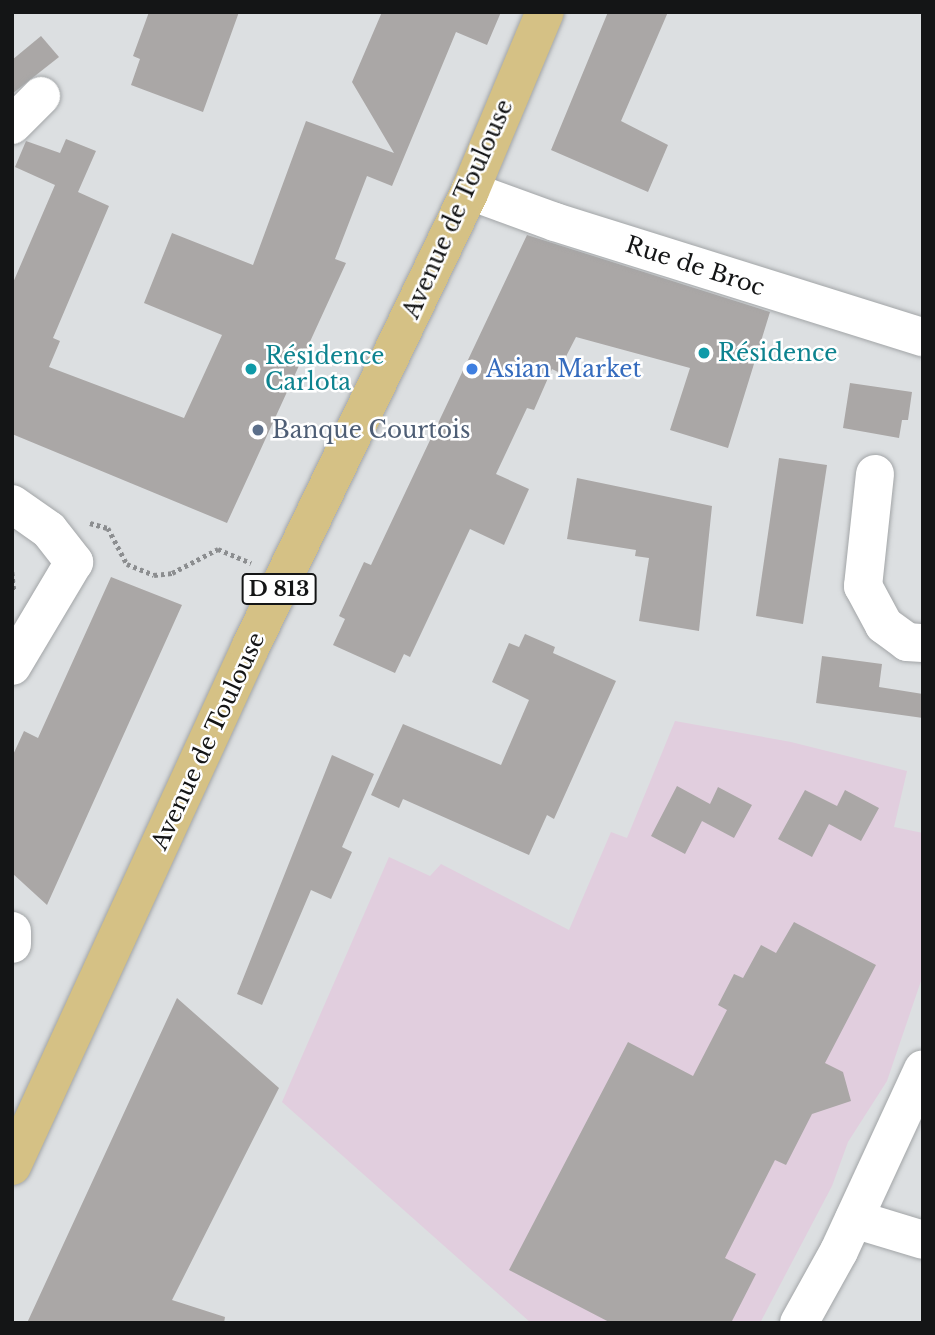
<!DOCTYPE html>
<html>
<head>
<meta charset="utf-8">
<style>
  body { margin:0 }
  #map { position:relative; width:935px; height:1335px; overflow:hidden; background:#dcdfe1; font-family:"Libre Baskerville",serif }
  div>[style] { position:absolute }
  .education>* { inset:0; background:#e1cede }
  .building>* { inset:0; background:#aaa7a6 }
  .path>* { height:4.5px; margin-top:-2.25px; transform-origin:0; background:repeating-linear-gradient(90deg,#8c8e90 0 3.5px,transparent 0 7px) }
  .roads { filter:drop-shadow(0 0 2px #a2a5a7) drop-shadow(0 0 2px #a2a5a7) }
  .minor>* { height:38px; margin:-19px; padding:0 19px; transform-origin:19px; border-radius:19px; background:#fff }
  .major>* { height:38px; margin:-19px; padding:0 19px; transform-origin:19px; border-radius:19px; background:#d5c185 }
  .dots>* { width:19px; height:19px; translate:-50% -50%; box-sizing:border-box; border:4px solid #fff; border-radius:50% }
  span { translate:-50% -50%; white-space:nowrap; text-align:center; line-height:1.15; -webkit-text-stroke:5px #fff; paint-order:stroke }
  .shield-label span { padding:2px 5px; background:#fff; border:2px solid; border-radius:5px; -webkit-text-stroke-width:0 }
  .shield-label { font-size:21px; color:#141516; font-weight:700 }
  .street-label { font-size:23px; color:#141516 }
  .culture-label { font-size:23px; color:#0d838f }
  .left { translate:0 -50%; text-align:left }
  .shop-label { font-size:23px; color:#366cbe }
  .service-label { font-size:23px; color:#4e5e75 }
  .frame { position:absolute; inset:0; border:14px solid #141516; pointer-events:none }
</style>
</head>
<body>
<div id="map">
  <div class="education">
    <i style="clip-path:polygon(675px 721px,791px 742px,907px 771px,894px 827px,923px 833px,923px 975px,887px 1081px,848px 1142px,832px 1186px,760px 1323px,531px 1323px,282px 1102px,389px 857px,430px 876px,441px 864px,569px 930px,611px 832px,627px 838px)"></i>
  </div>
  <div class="building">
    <i style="clip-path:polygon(149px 12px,239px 12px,203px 112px,131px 85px,140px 59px,133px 56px)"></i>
    <i style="clip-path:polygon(382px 12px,501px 12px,487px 45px,456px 32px,392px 186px,367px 176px,335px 259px,346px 263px,227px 523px,12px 434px,12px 285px,55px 185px,15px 167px,26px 141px,60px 153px,66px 139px,96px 151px,78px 192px,109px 206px,53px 338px,60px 341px,49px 367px,184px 418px,222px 335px,144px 303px,172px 233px,253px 265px,306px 121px,394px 153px,352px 82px)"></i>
    <i style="clip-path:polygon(608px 12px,668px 12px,621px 121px,668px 145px,648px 192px,551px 150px)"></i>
    <i style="clip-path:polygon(41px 36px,59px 57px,12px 94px,12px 60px)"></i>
    <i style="clip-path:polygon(527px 235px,770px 312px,728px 448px,670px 430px,690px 368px,576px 337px,558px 372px,552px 369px,534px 410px,527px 408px,496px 474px,529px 489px,504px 545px,470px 529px,410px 657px,404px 654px,395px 673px,333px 645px,345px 619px,339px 616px,364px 562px,371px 565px)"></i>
    <i style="clip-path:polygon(850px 383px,912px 392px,908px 420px,902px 420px,899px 438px,843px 428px)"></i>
    <i style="clip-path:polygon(779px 458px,827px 465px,803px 624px,756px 616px)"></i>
    <i style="clip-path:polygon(577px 478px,712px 506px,699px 631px,639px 621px,649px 558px,635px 556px,636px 550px,567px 539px)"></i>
    <i style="clip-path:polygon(111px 577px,182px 605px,47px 905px,12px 873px,12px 757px,24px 731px,38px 738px)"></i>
    <i style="clip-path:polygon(525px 634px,555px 647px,553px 653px,616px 681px,554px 819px,547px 815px,529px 855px,403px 799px,399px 808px,371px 795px,403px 724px,501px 765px,529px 700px,492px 682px,509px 643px,519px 647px)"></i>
    <i style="clip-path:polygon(822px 656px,882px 664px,879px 687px,923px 694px,923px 718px,816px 703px)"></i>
    <i style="clip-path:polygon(332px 755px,374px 774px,342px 847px,352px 852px,331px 899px,311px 890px,262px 1005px,237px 994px)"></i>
    <i style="clip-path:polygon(677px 786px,710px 804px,718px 787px,752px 805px,734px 838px,702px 821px,685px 854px,651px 836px)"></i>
    <i style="clip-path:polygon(805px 790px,837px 806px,845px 790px,879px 808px,861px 841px,829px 824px,812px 857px,778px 839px)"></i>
    <i style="clip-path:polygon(794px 922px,876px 965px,825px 1063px,843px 1072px,851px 1101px,812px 1114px,786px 1165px,775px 1160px,725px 1258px,756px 1274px,731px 1323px,611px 1323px,509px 1270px,628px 1042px,693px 1076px,727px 1010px,718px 1005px,734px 974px,743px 978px,761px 945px,776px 953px)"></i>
    <i style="clip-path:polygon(177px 998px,279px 1088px,172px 1300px,225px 1317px,224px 1323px,27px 1323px)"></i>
  </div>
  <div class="path">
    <i style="left:90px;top:523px;width:19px;rotate:16deg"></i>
    <i style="left:108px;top:528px;width:41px;rotate:62.2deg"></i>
    <i style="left:127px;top:564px;width:29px;rotate:22deg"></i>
    <i style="left:154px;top:575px;width:18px;rotate:-6deg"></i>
    <i style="left:172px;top:573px;width:52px;rotate:-27.6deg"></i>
    <i style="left:218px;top:549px;width:36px;rotate:23deg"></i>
    <i style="left:12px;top:572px;width:18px;rotate:84deg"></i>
  </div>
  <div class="roads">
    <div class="minor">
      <i style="left:12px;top:125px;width:41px;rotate:-45deg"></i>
      <i style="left:470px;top:191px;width:90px;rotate:20deg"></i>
      <i style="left:555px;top:222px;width:386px;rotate:17.4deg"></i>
      <i style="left:875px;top:474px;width:113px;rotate:96.1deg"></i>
      <i style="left:863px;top:586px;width:44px;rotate:61.7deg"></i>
      <i style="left:884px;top:625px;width:29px;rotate:36deg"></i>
      <i style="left:907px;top:642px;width:16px;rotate:4deg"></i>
      <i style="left:12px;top:504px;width:45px;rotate:35.1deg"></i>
      <i style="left:49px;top:530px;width:41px;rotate:52deg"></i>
      <i style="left:74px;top:562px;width:121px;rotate:120.8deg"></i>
      <i style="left:12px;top:931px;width:13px;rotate:90deg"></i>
      <i style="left:854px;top:1219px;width:72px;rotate:16.9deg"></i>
      <i style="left:799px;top:1323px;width:82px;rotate:-60.9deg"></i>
      <i style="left:839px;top:1251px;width:200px;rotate:-65.2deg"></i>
    </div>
    <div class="major">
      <i style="left:12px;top:1166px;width:570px;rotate:-65.32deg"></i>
      <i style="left:250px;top:648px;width:507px;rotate:-64.29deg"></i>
      <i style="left:470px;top:191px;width:194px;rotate:-67.3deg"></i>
    </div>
  </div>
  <div class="dots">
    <i style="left:704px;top:353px;background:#0f9aa8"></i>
    <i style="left:251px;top:369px;background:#0f9aa8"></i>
    <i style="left:472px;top:369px;background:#3f7fe0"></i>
    <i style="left:258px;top:430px;background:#5c6f8a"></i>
  </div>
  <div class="shield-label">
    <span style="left:279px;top:589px">D 813</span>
  </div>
  <div class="street-label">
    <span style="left:458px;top:209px;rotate:-66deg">Avenue de Toulouse</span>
    <span style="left:695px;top:266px;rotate:18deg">Rue de Broc</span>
    <span style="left:208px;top:741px;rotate:-65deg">Avenue de Toulouse</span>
  </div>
  <div class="culture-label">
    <span class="left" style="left:718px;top:353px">Résidence</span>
    <span class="left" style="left:265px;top:369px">Résidence<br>Carlota</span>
  </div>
  <div class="shop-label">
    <span class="left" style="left:486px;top:369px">Asian Market</span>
  </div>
  <div class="service-label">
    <span class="left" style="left:272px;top:430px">Banque Courtois</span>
  </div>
  <div class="frame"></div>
</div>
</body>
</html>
